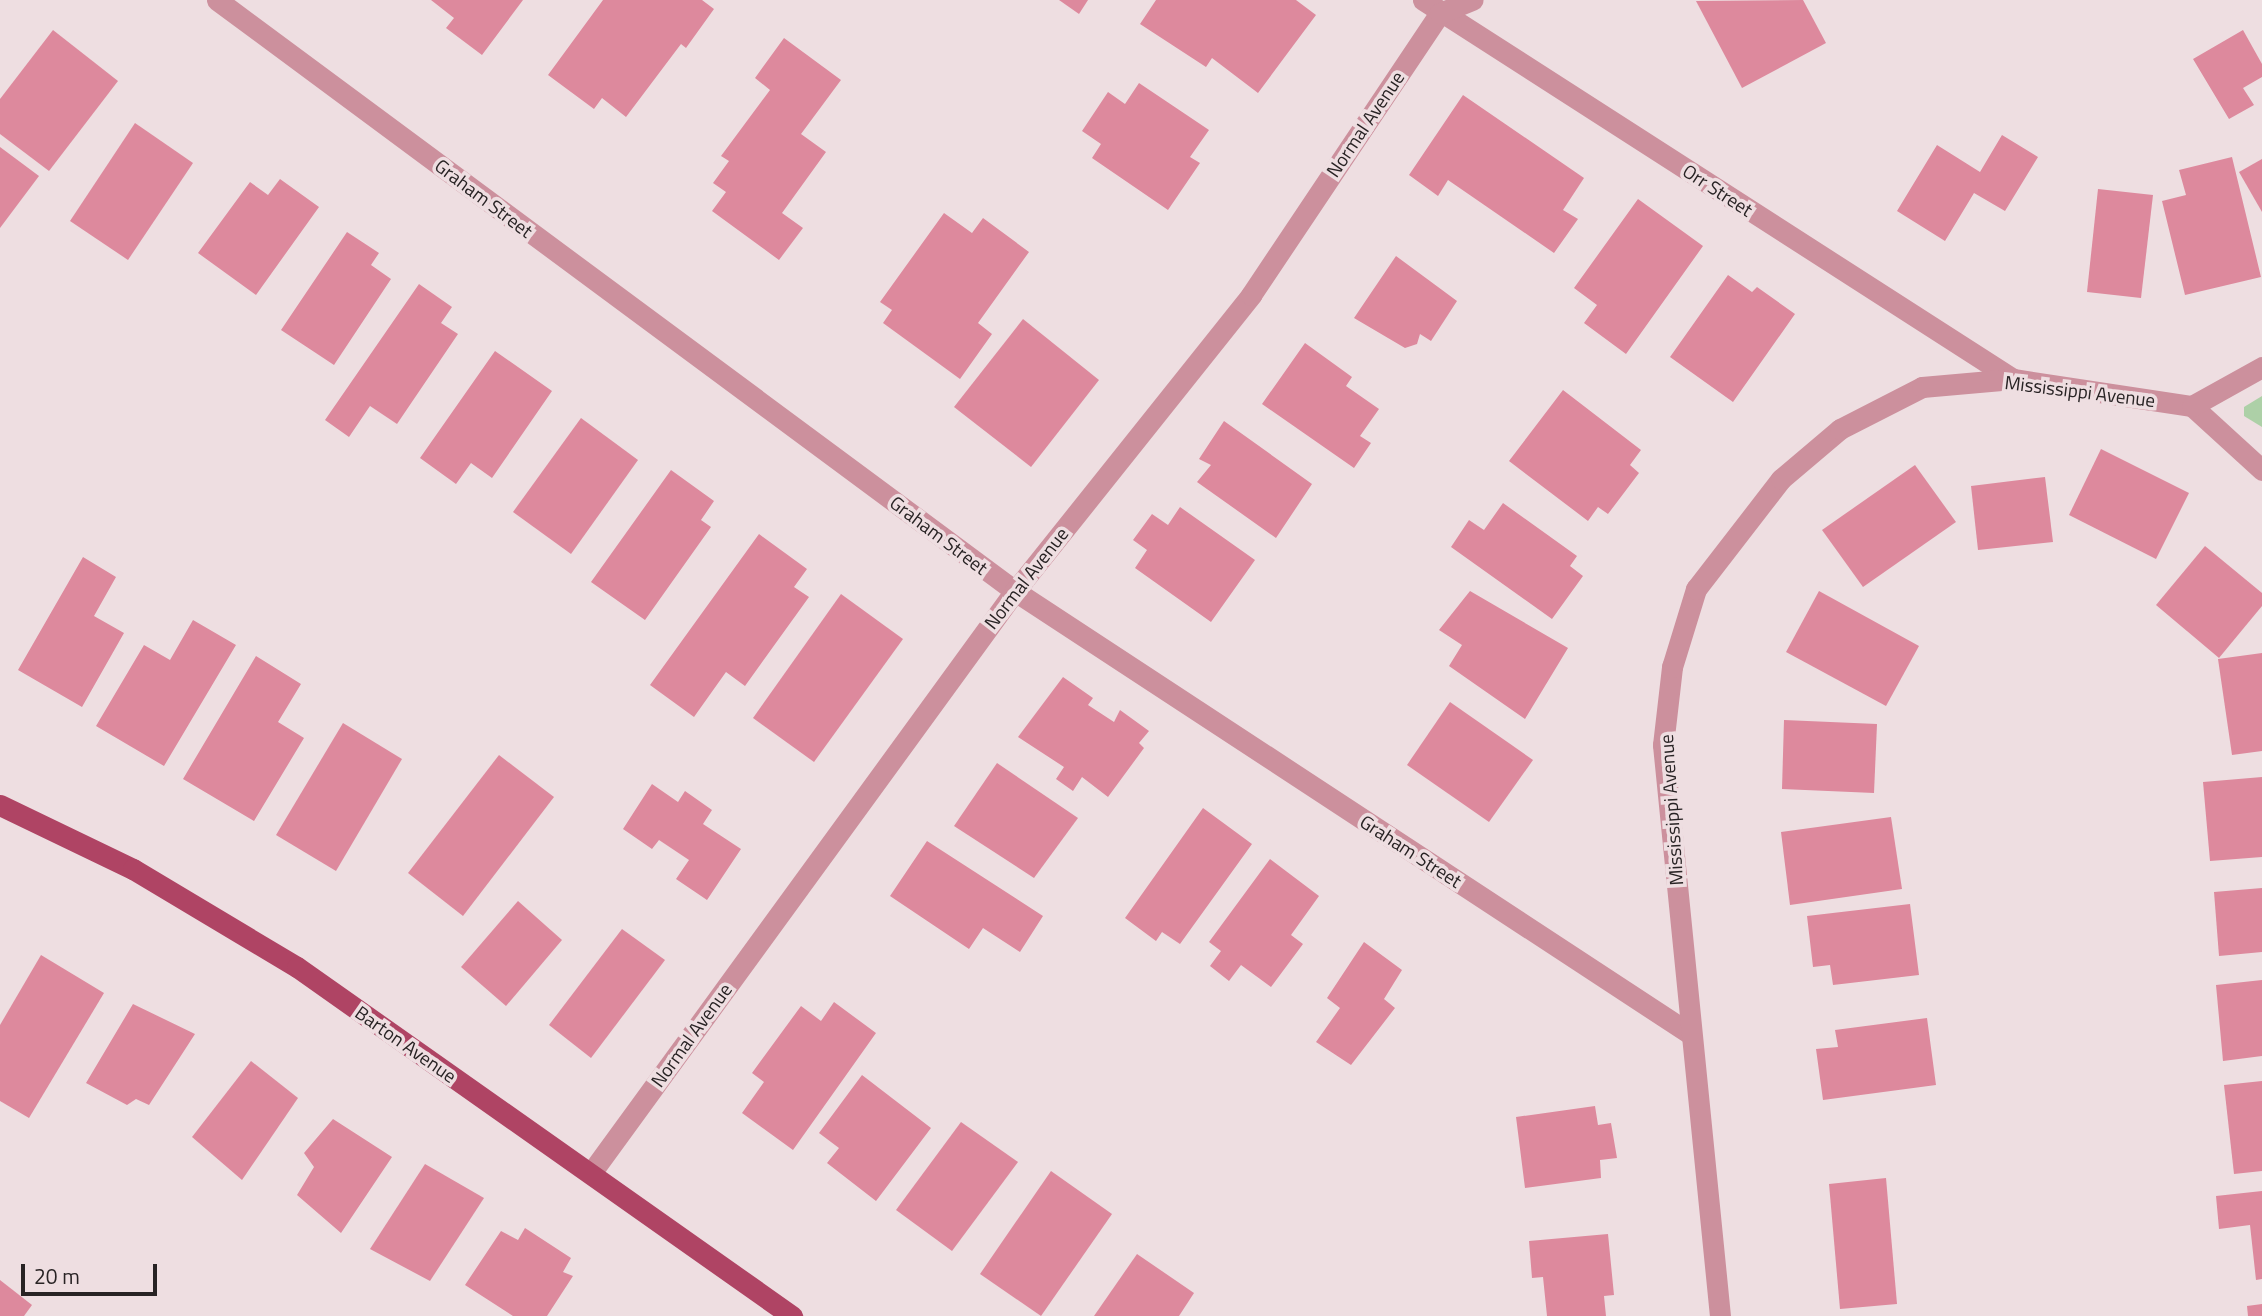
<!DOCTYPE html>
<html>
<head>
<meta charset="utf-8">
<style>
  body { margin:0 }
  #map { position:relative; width:2262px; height:1316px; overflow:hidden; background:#eedee1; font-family:"Titillium Web",sans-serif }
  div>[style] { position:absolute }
  .green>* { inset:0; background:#add0a7 }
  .building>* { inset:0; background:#dd899d }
  .minor>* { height:21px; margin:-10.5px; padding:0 10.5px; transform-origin:10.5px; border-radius:10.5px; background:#cc909d }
  .major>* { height:21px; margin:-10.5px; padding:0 10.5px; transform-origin:10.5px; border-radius:10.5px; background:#af4464 }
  span { translate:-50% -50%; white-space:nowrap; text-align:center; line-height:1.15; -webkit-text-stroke:7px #eedee1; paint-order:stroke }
  .street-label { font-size:19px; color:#282324 }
  .scale { position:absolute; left:21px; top:1264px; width:136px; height:32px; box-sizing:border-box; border:4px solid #282324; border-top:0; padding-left:9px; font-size:21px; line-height:24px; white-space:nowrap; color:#282324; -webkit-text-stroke:5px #eedee1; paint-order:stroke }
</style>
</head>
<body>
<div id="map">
  <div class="green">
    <i style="clip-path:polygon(2262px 396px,2262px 427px,2244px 416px,2244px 407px)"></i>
  </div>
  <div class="building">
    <i style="clip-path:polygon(431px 0,523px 0,482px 55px,446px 28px,454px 18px)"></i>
    <i style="clip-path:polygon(603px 0,702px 0,714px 9px,686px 48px,681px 44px,626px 117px,602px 98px,594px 109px,548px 75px)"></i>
    <i style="clip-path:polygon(1059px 0,1088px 0,1079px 14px)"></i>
    <i style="clip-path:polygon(1156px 0,1296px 0,1316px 15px,1258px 93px,1212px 58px,1206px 67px,1140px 24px)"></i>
    <i style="clip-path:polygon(1803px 0,1826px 43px,1742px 88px,1696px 1px)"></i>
    <i style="clip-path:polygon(53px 30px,118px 81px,49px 171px,0 134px,0 99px)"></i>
    <i style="clip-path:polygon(2243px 30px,2262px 64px,2262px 77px,2243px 88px,2254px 105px,2229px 119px,2193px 59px)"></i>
    <i style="clip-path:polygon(784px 38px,841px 80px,801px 134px,826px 152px,782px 213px,803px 228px,779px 260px,712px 211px,726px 192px,713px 183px,729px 161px,721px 156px,770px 90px,755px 78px)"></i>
    <i style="clip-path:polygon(1139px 83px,1209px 130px,1190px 157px,1200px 163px,1168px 210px,1092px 158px,1101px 144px,1082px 131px,1108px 92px,1125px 104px)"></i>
    <i style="clip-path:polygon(1463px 95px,1584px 178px,1563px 210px,1578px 219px,1554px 253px,1448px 180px,1438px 196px,1409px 175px)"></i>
    <i style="clip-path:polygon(135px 123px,193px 163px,128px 260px,70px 221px)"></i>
    <i style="clip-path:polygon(2002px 135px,2038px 157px,2005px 211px,1974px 193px,1945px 241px,1897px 211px,1937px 145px,1980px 172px)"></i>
    <i style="clip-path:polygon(0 147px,39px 176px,0 228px)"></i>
    <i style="clip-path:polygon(2232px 157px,2261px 277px,2185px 295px,2162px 201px,2186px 195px,2179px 170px)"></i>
    <i style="clip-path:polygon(2262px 159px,2262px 212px,2239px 172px)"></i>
    <i style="clip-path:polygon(280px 179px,319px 207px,256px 295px,198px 253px,250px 182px,268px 195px)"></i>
    <i style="clip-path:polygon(2098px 189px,2153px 195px,2141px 298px,2087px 292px)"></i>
    <i style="clip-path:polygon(1638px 199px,1703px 246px,1626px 354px,1584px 323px,1597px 305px,1574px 288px)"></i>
    <i style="clip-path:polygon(944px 213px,972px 233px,983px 218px,1029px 252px,978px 323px,992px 334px,960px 379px,883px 323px,892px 310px,880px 302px)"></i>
    <i style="clip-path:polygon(347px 232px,379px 253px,371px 265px,391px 279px,334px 365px,281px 330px)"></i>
    <i style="clip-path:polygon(1396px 256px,1457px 301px,1431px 341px,1420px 334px,1417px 344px,1405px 348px,1354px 318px)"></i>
    <i style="clip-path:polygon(1728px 275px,1752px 292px,1757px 287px,1795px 314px,1733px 402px,1670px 357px)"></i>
    <i style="clip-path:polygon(419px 284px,452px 307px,441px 323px,458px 334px,397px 424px,370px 406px,349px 437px,325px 420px)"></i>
    <i style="clip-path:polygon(1023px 319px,1099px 380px,1031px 467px,954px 407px)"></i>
    <i style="clip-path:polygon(1305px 343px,1352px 377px,1346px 386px,1379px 409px,1360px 436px,1371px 443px,1354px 468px,1262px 404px)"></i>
    <i style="clip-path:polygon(495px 351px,552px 391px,492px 478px,471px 463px,456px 484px,420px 458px)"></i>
    <i style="clip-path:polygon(1563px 390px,1641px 450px,1630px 465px,1639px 473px,1608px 514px,1598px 507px,1588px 521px,1509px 461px)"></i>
    <i style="clip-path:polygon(581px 418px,638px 460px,571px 554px,513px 512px)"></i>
    <i style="clip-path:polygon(1224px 421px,1312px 484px,1276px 538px,1197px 482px,1211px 465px,1199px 459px)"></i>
    <i style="clip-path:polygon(2101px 449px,2189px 493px,2156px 559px,2069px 515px)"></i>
    <i style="clip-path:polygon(1915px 465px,1956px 522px,1863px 587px,1822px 530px)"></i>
    <i style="clip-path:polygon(671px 470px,714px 501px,701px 520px,711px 527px,645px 620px,591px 582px)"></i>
    <i style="clip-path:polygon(2045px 477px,2053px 542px,1978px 550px,1971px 486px)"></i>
    <i style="clip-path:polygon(1503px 503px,1577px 556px,1570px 566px,1583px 576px,1552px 619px,1451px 547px,1469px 520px,1484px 530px)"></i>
    <i style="clip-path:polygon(1180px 507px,1255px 560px,1211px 622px,1135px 568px,1147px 550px,1133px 540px,1152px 514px,1168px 525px)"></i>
    <i style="clip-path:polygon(759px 534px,807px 569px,794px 587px,809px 597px,745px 686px,726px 672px,694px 717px,650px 685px)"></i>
    <i style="clip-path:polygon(2205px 546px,2262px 593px,2262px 606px,2219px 658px,2156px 605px)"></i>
    <i style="clip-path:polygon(83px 557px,116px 577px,94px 616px,124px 633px,82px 707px,18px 670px)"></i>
    <i style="clip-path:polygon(1470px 591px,1568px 648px,1525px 719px,1449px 666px,1462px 645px,1439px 630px)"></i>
    <i style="clip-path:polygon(1819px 591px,1919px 646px,1886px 706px,1786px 652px)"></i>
    <i style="clip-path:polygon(841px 594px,903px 639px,814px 762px,753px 718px)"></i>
    <i style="clip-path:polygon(193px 620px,236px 645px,164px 766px,96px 726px,144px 645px,170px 660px)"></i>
    <i style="clip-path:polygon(2262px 653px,2262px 751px,2232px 755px,2218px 659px)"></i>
    <i style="clip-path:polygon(256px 656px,301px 684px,278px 722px,304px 738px,254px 821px,183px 779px)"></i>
    <i style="clip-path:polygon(1063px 677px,1093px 698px,1088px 705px,1114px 722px,1120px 710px,1149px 731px,1139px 743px,1144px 748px,1108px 797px,1082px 777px,1073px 791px,1056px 779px,1064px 767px,1018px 737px)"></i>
    <i style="clip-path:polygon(1450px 702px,1533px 760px,1489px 822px,1407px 765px)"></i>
    <i style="clip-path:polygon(1784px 720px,1877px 724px,1874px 793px,1782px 789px)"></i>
    <i style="clip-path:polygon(343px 723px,402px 759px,336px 871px,276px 835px)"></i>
    <i style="clip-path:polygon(499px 755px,554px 797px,463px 916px,408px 873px)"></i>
    <i style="clip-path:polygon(997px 763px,1078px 818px,1034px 878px,954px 826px)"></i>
    <i style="clip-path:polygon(2262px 777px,2262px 857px,2210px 861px,2203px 782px)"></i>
    <i style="clip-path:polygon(652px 784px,678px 802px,685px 791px,712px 810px,703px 824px,741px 849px,707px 900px,676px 879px,689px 860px,659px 840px,652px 849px,623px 829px)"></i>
    <i style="clip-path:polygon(1203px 808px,1252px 844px,1180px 944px,1162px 932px,1156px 941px,1125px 918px)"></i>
    <i style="clip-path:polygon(1891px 817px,1902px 889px,1790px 905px,1781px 832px)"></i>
    <i style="clip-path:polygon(927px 841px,1043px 916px,1020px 952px,983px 928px,969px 949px,890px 896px)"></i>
    <i style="clip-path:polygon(1270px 859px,1319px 896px,1291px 935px,1303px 944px,1271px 987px,1241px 965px,1229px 981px,1210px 966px,1221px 951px,1209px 942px)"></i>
    <i style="clip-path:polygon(2262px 888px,2262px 952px,2219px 956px,2214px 892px)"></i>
    <i style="clip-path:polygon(518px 901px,562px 940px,506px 1006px,461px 967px)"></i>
    <i style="clip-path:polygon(1910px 904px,1919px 975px,1833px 985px,1830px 965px,1813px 967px,1807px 916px)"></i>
    <i style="clip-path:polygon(622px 929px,665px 960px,591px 1058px,549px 1025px)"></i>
    <i style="clip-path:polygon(1364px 942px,1402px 970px,1384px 999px,1395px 1008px,1351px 1065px,1316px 1042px,1340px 1008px,1327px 998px)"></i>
    <i style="clip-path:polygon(41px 955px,104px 993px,29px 1118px,0 1101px,0 1025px)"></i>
    <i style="clip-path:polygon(2262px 980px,2262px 1056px,2223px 1061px,2216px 985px)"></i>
    <i style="clip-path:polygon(834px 1002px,876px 1033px,793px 1150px,742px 1113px,764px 1082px,752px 1073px,801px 1006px,821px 1021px)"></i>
    <i style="clip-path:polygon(133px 1004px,195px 1034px,149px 1105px,136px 1099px,127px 1105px,86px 1083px)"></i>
    <i style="clip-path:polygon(1927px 1018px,1936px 1085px,1823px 1100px,1816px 1049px,1838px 1047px,1835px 1030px)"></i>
    <i style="clip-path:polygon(251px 1061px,298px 1098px,242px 1180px,192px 1137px)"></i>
    <i style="clip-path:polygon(862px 1075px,931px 1128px,876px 1201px,827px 1163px,839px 1148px,819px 1133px)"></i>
    <i style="clip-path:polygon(2262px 1081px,2262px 1171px,2234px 1174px,2224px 1085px)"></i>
    <i style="clip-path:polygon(1595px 1106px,1598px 1125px,1611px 1123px,1617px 1158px,1600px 1160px,1601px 1178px,1525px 1188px,1516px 1117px)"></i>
    <i style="clip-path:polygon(333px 1119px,392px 1157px,341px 1233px,297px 1195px,314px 1167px,304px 1153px)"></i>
    <i style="clip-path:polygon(961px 1122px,1018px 1162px,952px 1251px,896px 1210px)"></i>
    <i style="clip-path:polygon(425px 1164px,484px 1198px,430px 1281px,370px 1249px)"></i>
    <i style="clip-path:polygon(1051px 1171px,1112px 1214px,1041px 1316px,980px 1274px)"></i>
    <i style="clip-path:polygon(1886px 1178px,1897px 1304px,1840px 1309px,1829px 1184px)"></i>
    <i style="clip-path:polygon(2262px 1191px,2262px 1279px,2256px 1280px,2250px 1225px,2219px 1229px,2216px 1196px)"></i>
    <i style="clip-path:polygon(525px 1228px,571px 1258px,563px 1272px,573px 1276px,547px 1316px,513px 1316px,465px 1285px,501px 1231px,518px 1240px)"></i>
    <i style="clip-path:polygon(1608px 1234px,1614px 1295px,1604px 1296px,1606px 1316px,1547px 1316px,1543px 1277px,1532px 1278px,1529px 1241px)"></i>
    <i style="clip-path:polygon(1137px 1254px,1194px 1293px,1179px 1316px,1094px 1316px)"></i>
    <i style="clip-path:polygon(0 1280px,32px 1305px,24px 1316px,0 1316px)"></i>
    <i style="clip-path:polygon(2262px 1304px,2262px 1316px,2248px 1316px,2247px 1306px)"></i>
  </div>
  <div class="minor">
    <i style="left:217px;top:0;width:993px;rotate:36.52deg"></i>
    <i style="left:1015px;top:591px;width:806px;rotate:33.26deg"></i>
    <i style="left:1423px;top:0;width:701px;rotate:32.72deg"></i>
    <i style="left:2192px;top:406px;width:95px;rotate:42.4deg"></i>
    <i style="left:591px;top:1173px;width:720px;rotate:-53.93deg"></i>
    <i style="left:1015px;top:591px;width:379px;rotate:-51.4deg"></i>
    <i style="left:1251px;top:295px;width:339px;rotate:-56.2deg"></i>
    <i style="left:1440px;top:13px;width:35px;rotate:-22deg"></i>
    <i style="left:1720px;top:1316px;width:574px;rotate:-95.7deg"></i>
    <i style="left:1663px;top:745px;width:79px;rotate:-83.4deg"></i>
    <i style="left:1672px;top:667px;width:82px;rotate:-72.9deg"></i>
    <i style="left:1696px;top:589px;width:139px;rotate:-52.3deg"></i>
    <i style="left:1781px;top:479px;width:77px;rotate:-40.3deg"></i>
    <i style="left:1840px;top:429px;width:92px;rotate:-27.1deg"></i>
    <i style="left:1922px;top:387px;width:91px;rotate:-5deg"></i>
    <i style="left:2013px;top:379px;width:181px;rotate:8.6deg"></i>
    <i style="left:2192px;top:406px;width:80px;rotate:-29.1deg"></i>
  </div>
  <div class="major">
    <i style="left:0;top:805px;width:148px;rotate:25.7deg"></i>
    <i style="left:133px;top:869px;width:191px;rotate:30.9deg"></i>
    <i style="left:297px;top:967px;width:606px;rotate:35.19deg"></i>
  </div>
  <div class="street-label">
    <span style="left:1365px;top:124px;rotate:-56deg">Normal Avenue</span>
    <span style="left:1718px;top:190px;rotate:33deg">Orr Street</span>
    <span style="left:484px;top:198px;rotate:37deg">Graham Street</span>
    <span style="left:2080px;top:391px;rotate:7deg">Mississippi Avenue</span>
    <span style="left:939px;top:535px;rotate:37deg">Graham Street</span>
    <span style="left:1026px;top:578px;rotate:-52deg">Normal Avenue</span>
    <span style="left:1671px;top:810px;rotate:-94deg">Mississippi Avenue</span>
    <span style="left:1411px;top:851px;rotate:33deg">Graham Street</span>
    <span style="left:691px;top:1035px;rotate:-54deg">Normal Avenue</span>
    <span style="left:406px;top:1044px;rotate:35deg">Barton Avenue</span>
  </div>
  <div class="scale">20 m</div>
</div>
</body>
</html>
